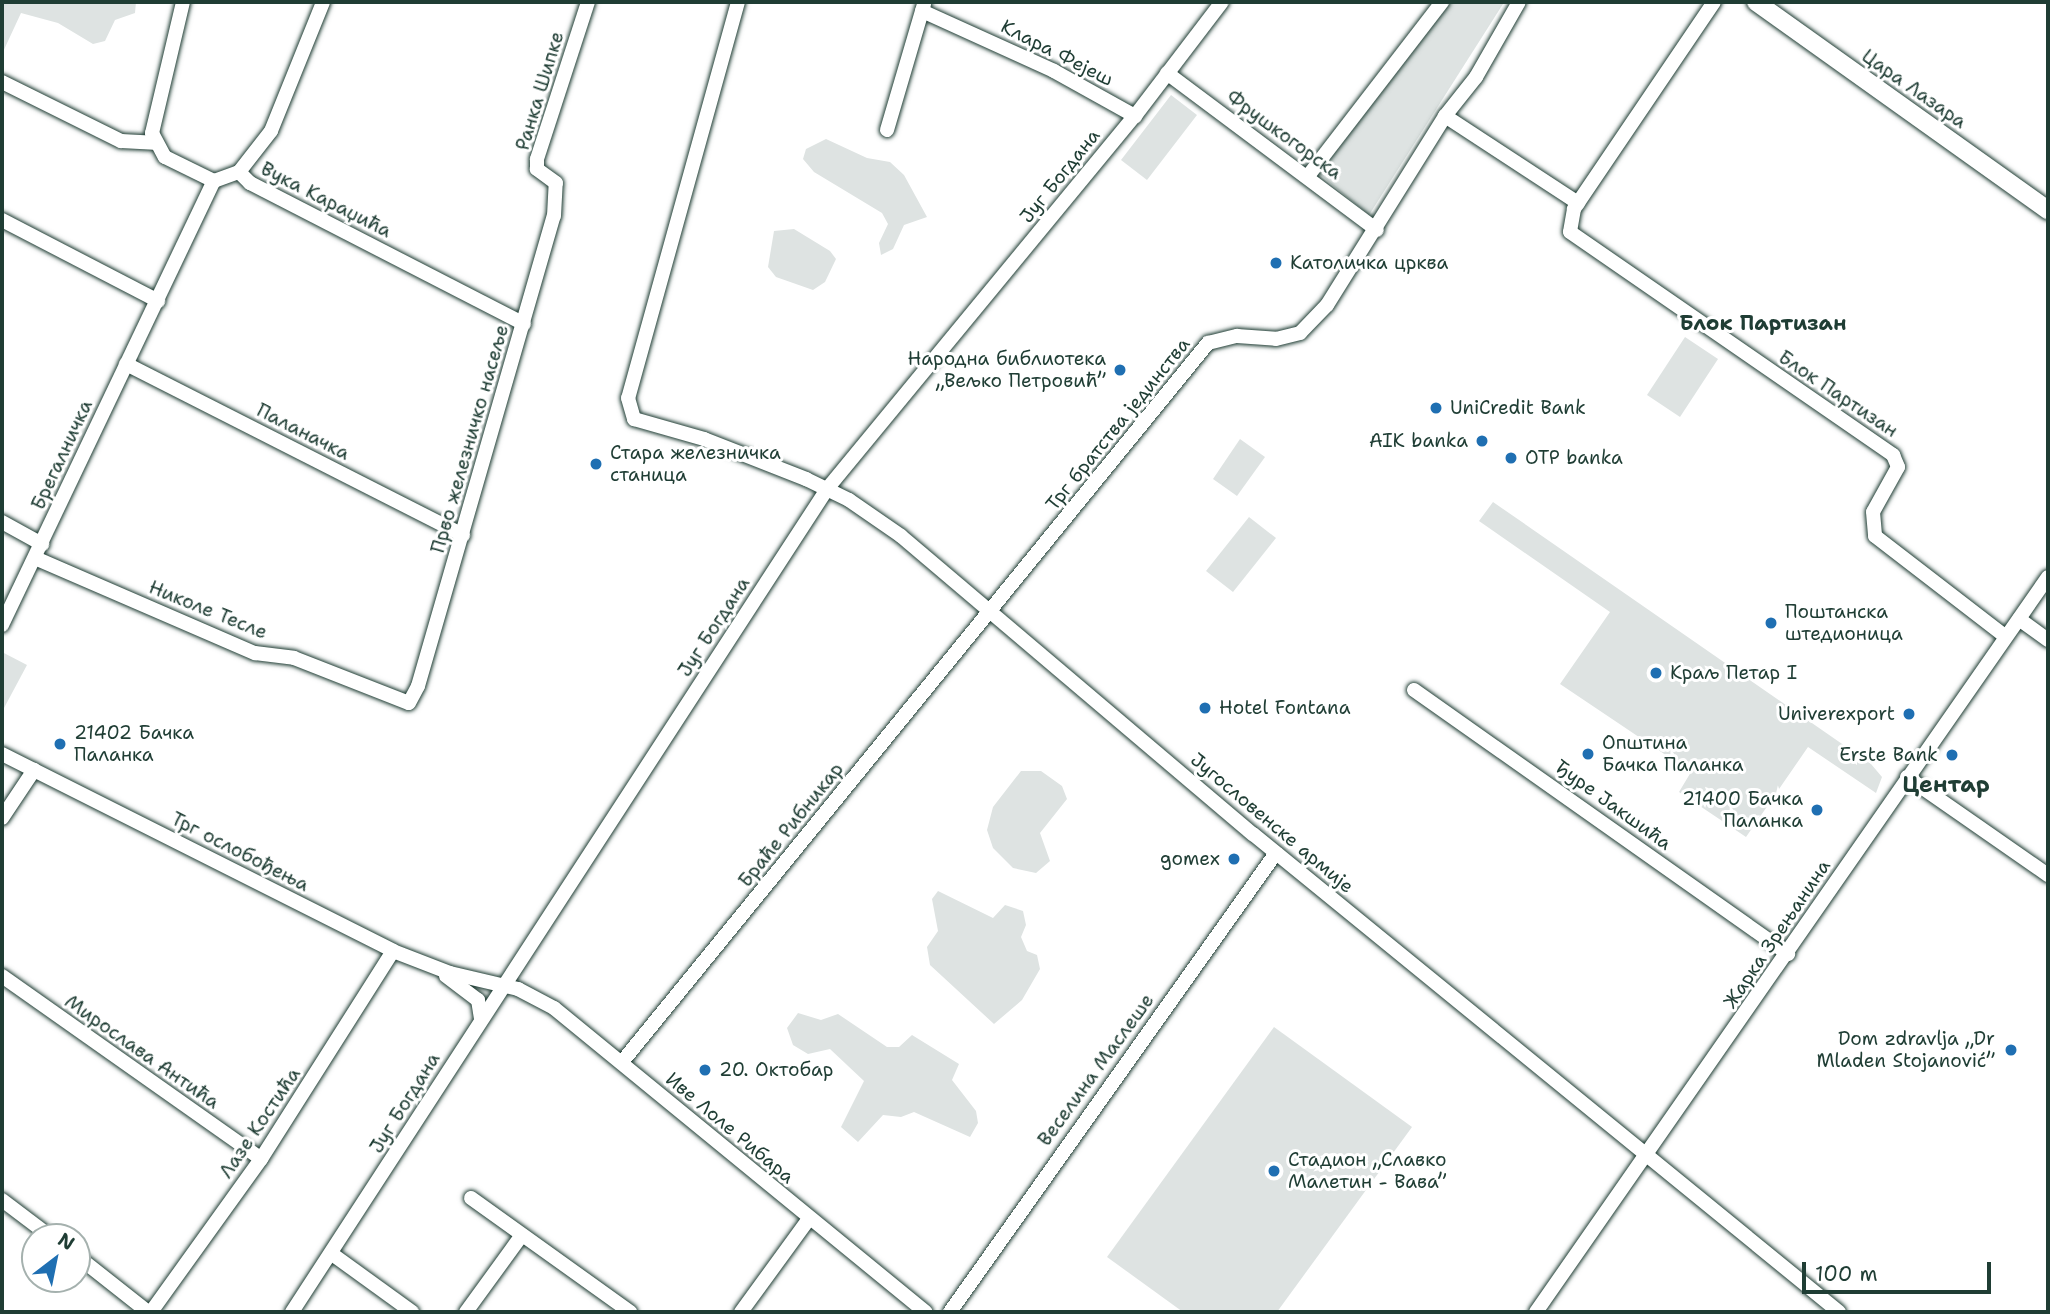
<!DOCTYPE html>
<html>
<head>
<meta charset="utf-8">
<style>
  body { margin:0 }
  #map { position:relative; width:2050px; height:1314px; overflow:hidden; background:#fff; font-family:"Shantell Sans",sans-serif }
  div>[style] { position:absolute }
  .green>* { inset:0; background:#dee3e2 }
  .roads { filter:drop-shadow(0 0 2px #1f3d34) drop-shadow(0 0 2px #1f3d34) }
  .minor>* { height:14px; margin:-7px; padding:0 7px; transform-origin:7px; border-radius:7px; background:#fff }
  .major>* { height:18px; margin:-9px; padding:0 9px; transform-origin:9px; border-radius:9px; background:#fff }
  .dots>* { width:19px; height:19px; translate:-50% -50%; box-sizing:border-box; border:4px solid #fff; border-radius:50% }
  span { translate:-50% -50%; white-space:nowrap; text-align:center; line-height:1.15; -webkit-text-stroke:6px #fff; paint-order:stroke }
  .street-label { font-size:19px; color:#1f3d34 }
  .poi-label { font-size:19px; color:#1f3d34 }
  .left { translate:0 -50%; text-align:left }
  .right { translate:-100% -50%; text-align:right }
  .neighbourhood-label { font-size:21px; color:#1f3d34; font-weight:700 }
  .quarter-label { font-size:23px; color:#1f3d34; font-weight:700 }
  .frame { position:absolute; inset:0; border:4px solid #1f3d34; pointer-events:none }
  .north { position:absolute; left:21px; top:1223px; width:70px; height:70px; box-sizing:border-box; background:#fff; border:2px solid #a5b1ae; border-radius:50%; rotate:32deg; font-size:19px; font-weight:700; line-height:28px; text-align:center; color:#1f3d34 }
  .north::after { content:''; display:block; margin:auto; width:24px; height:32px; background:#1f6fb2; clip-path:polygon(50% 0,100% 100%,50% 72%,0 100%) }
  .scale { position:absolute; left:1802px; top:1262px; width:189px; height:32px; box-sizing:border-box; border:4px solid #1f3d34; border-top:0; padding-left:9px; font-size:21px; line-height:24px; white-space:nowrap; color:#1f3d34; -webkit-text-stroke:5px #fff; paint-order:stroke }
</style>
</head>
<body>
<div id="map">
  <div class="green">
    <i style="clip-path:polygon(2px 2px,136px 2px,135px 13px,115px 20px,105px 41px,93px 44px,58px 23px,21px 13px,2px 54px)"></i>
    <i style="clip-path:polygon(1450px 2px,1503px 4px,1369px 215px,1318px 173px)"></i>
    <i style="clip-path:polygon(1171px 95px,1197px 115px,1147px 180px,1121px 160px)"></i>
    <i style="clip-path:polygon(826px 139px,867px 158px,890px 162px,904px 175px,927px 217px,904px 225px,893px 249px,881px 255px,879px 243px,888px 224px,882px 213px,814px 172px,803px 159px,806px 149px)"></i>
    <i style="clip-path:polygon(794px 229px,830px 251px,836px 259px,825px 282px,813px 290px,776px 277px,768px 267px,774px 231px)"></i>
    <i style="clip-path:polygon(1685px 337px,1718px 359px,1680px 417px,1647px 395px)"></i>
    <i style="clip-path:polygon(1240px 439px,1265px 457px,1237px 496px,1213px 479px)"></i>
    <i style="clip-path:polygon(1493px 502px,1871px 764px,1882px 777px,1876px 793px,1808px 747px,1746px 837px,1679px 792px,1691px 772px,1560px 684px,1610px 612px,1479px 521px)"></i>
    <i style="clip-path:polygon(1249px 517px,1276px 538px,1233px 592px,1206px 571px)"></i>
    <i style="clip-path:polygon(2px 652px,27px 665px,4px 708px,2px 707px)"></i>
    <i style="clip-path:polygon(1021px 771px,1041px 771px,1062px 786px,1067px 799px,1040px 833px,1050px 861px,1036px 873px,1013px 868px,993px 848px,987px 830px,993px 807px)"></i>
    <i style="clip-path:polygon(938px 891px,993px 918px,1005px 905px,1023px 911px,1026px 925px,1021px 937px,1027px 951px,1037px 955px,1040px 969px,1022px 1000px,994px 1024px,930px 965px,927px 947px,938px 931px,932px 899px)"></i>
    <i style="clip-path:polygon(798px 1013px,821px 1020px,838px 1014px,887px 1047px,899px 1047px,912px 1035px,959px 1064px,952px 1080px,976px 1111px,978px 1123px,970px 1137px,914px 1112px,901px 1117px,883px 1115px,858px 1142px,841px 1127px,864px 1081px,830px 1049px,808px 1054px,793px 1045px,787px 1028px)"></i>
    <i style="clip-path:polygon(1274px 1027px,1412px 1127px,1277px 1312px,1183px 1312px,1107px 1257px)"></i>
  </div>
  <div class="roads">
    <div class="minor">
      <i style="left:183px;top:2px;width:135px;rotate:103.3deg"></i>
      <i style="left:152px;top:133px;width:27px;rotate:62deg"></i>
      <i style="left:165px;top:157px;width:55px;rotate:26.1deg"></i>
      <i style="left:214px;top:181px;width:27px;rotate:-20deg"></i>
      <i style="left:239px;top:172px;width:52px;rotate:-52deg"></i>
      <i style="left:271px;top:131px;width:139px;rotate:-68deg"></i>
      <i style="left:738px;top:2px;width:411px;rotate:105.5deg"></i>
      <i style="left:628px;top:398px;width:22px;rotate:74deg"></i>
      <i style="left:634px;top:419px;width:73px;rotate:15.9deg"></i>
      <i style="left:704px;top:439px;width:110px;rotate:21.4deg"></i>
      <i style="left:806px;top:479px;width:48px;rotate:26deg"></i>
      <i style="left:849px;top:500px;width:63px;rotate:34.7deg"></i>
      <i style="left:901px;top:536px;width:461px;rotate:40.3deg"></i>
      <i style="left:1253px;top:834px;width:756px;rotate:39.2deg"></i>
      <i style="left:1714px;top:2px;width:250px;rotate:124.1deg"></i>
      <i style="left:1574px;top:209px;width:23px;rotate:100deg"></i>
      <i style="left:1570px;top:232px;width:393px;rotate:34.6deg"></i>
      <i style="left:1893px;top:455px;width:13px;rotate:67deg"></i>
      <i style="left:1898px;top:467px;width:51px;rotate:119.1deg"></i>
      <i style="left:1873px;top:512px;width:24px;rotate:85deg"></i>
      <i style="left:1875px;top:536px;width:165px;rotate:37.6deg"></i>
      <i style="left:922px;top:11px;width:145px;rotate:24.4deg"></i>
      <i style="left:1054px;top:71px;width:93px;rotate:29.1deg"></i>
      <i style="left:1167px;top:73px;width:262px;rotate:36.8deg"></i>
      <i style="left:2px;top:82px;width:133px;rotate:26.4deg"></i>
      <i style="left:121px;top:141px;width:33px;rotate:3deg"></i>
      <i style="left:1445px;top:116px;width:159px;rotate:33.2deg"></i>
      <i style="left:887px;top:130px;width:131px;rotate:-73.6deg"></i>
      <i style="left:239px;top:172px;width:16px;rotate:45deg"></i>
      <i style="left:250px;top:183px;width:308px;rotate:27.2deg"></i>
      <i style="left:1308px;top:176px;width:220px;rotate:-52.4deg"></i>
      <i style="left:2px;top:220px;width:176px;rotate:27.4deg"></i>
      <i style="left:126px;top:364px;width:378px;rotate:26.9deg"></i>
      <i style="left:2px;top:522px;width:46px;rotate:28.8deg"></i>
      <i style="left:35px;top:558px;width:240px;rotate:23.4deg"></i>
      <i style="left:255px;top:653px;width:39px;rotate:7deg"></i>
      <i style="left:294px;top:658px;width:123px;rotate:21.4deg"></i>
      <i style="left:409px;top:703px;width:19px;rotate:-62deg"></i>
      <i style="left:418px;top:686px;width:489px;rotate:-73.9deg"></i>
      <i style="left:554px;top:216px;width:33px;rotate:-87deg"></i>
      <i style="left:556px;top:183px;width:24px;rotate:-144deg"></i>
      <i style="left:537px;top:169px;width:10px;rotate:-90deg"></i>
      <i style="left:537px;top:159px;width:165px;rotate:-72deg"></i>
      <i style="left:2019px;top:619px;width:36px;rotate:36deg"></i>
      <i style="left:2px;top:625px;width:492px;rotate:-64.5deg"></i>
      <i style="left:1414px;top:690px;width:458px;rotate:35.2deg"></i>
      <i style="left:2px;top:754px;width:438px;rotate:26.7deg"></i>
      <i style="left:393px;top:951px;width:61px;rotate:21.1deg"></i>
      <i style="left:450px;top:973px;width:70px;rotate:13.2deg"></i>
      <i style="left:518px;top:989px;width:41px;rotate:27.8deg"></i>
      <i style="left:554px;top:1008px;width:480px;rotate:39.3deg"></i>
      <i style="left:1907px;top:777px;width:172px;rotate:34.8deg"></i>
      <i style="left:2px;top:818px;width:58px;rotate:-56.3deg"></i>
      <i style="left:2px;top:976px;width:317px;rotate:35.2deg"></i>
      <i style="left:446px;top:976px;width:40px;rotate:37deg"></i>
      <i style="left:478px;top:1000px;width:18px;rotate:81deg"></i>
      <i style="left:622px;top:1062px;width:928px;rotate:-50.82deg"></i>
      <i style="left:1208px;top:343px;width:30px;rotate:-14deg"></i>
      <i style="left:1237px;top:336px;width:39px;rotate:4deg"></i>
      <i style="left:1276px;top:339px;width:25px;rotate:-14deg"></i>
      <i style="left:1300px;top:333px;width:39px;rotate:-46deg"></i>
      <i style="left:1327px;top:305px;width:223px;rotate:-58deg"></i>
      <i style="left:1445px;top:116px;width:50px;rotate:-51.5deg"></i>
      <i style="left:1476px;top:77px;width:86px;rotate:-60.2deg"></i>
      <i style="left:471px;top:1198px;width:196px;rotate:35.6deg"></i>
      <i style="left:2px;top:1200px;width:61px;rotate:37.1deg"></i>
      <i style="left:332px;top:1254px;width:99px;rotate:35.9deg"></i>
      <i style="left:77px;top:1256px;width:90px;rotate:38.3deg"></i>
      <i style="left:151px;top:1312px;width:188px;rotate:-54.3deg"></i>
      <i style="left:261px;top:1159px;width:246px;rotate:-57.6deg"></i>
      <i style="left:292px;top:1312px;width:982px;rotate:-56.97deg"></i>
      <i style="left:827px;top:489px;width:484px;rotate:-50.5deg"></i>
      <i style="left:1135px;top:116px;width:143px;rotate:-52.7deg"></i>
      <i style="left:466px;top:1312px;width:95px;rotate:-54deg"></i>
      <i style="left:741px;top:1312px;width:114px;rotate:-53.9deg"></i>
      <i style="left:950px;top:1312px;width:563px;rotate:-54.62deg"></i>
      <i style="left:1536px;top:1312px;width:896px;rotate:-55.14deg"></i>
    </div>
    <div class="major">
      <i style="left:1756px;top:2px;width:359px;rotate:35.5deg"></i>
    </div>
  </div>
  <div class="dots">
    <i style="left:1276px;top:263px;background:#1f6fb2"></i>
    <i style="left:1120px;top:370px;background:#1f6fb2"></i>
    <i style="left:1436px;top:408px;background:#1f6fb2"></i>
    <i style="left:1482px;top:441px;background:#1f6fb2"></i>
    <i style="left:1511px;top:458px;background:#1f6fb2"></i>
    <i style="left:596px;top:464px;background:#1f6fb2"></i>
    <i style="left:1771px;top:623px;background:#1f6fb2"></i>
    <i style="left:1656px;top:673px;background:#1f6fb2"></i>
    <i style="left:1205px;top:708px;background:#1f6fb2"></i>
    <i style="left:1909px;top:714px;background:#1f6fb2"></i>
    <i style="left:60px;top:744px;background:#1f6fb2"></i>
    <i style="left:1588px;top:754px;background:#1f6fb2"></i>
    <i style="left:1952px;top:755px;background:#1f6fb2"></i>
    <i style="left:1817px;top:810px;background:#1f6fb2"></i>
    <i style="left:1234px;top:859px;background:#1f6fb2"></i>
    <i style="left:2011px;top:1050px;background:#1f6fb2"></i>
    <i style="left:705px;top:1070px;background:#1f6fb2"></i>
    <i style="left:1274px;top:1171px;background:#1f6fb2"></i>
  </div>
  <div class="street-label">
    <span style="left:1057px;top:53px;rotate:27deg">Клара Фејеш</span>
    <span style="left:1914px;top:89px;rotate:35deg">Цара Лазара</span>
    <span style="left:540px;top:91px;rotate:-73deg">Ранка Шипке</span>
    <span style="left:1284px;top:135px;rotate:36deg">Фрушкогорска</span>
    <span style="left:1060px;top:176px;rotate:-51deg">Југ Богдана</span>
    <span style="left:326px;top:200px;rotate:27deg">Вука Караџића</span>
    <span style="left:1838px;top:394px;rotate:34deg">Блок Партизан</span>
    <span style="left:1118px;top:424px;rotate:-51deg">Трг братства јединства</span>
    <span style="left:303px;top:432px;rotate:27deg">Паланачка</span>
    <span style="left:470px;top:439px;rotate:-74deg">Прво железничко насеље</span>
    <span style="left:62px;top:455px;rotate:-65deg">Брегалничка</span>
    <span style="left:208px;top:610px;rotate:22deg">Николе Тесле</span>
    <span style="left:714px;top:627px;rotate:-57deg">Југ Богдана</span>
    <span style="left:1613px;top:805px;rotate:36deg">Ђуре Јакшића</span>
    <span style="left:1272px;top:823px;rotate:40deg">Југословенске армије</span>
    <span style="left:791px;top:825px;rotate:-51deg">Браће Рибникар</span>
    <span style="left:240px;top:852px;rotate:27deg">Трг ослобођења</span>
    <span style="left:1777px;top:934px;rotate:-56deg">Жарка Зрењанина</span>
    <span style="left:142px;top:1052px;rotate:35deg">Мирослава Антића</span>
    <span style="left:1096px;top:1070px;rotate:-54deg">Веселина Маслеше</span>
    <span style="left:405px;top:1103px;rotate:-58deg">Југ Богдана</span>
    <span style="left:260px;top:1123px;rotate:-56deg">Лазе Костића</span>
    <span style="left:730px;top:1128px;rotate:40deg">Иве Лоле Рибара</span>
  </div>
  <div class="poi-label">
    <span class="left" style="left:1290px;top:263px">Католичка црква</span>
    <span class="right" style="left:1106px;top:370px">Народна библиотека<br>„Вељко Петровић”</span>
    <span class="left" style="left:1450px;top:408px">UniCredit Bank</span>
    <span class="right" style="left:1468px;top:441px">AIK banka</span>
    <span class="left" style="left:610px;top:464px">Стара железничка<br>станица</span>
    <span class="left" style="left:1525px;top:458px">OTP banka</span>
    <span class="left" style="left:1785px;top:623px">Поштанска<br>штедионица</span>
    <span class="left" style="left:1670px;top:673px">Краљ Петар I</span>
    <span class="left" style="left:1219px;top:708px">Hotel Fontana</span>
    <span class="right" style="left:1895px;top:714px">Univerexport</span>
    <span class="left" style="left:74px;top:744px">21402 Бачка<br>Паланка</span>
    <span class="left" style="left:1602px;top:754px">Општина<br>Бачка Паланка</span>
    <span class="right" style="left:1938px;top:755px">Erste Bank</span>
    <span class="right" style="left:1803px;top:810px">21400 Бачка<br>Паланка</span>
    <span class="right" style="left:1220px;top:859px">gomex</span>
    <span class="right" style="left:1995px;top:1050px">Dom zdravlja „Dr<br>Mladen Stojanović”</span>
    <span class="left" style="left:719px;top:1070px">20. Октобар</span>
    <span class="left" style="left:1288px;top:1171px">Стадион „Славко<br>Малетин - Вава”</span>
  </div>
  <div class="neighbourhood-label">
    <span style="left:1763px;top:323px">Блок Партизан</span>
  </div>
  <div class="quarter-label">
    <span style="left:1946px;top:784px">Центар</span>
  </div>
  <div class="frame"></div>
  <div class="north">N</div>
  <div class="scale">100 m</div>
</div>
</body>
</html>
